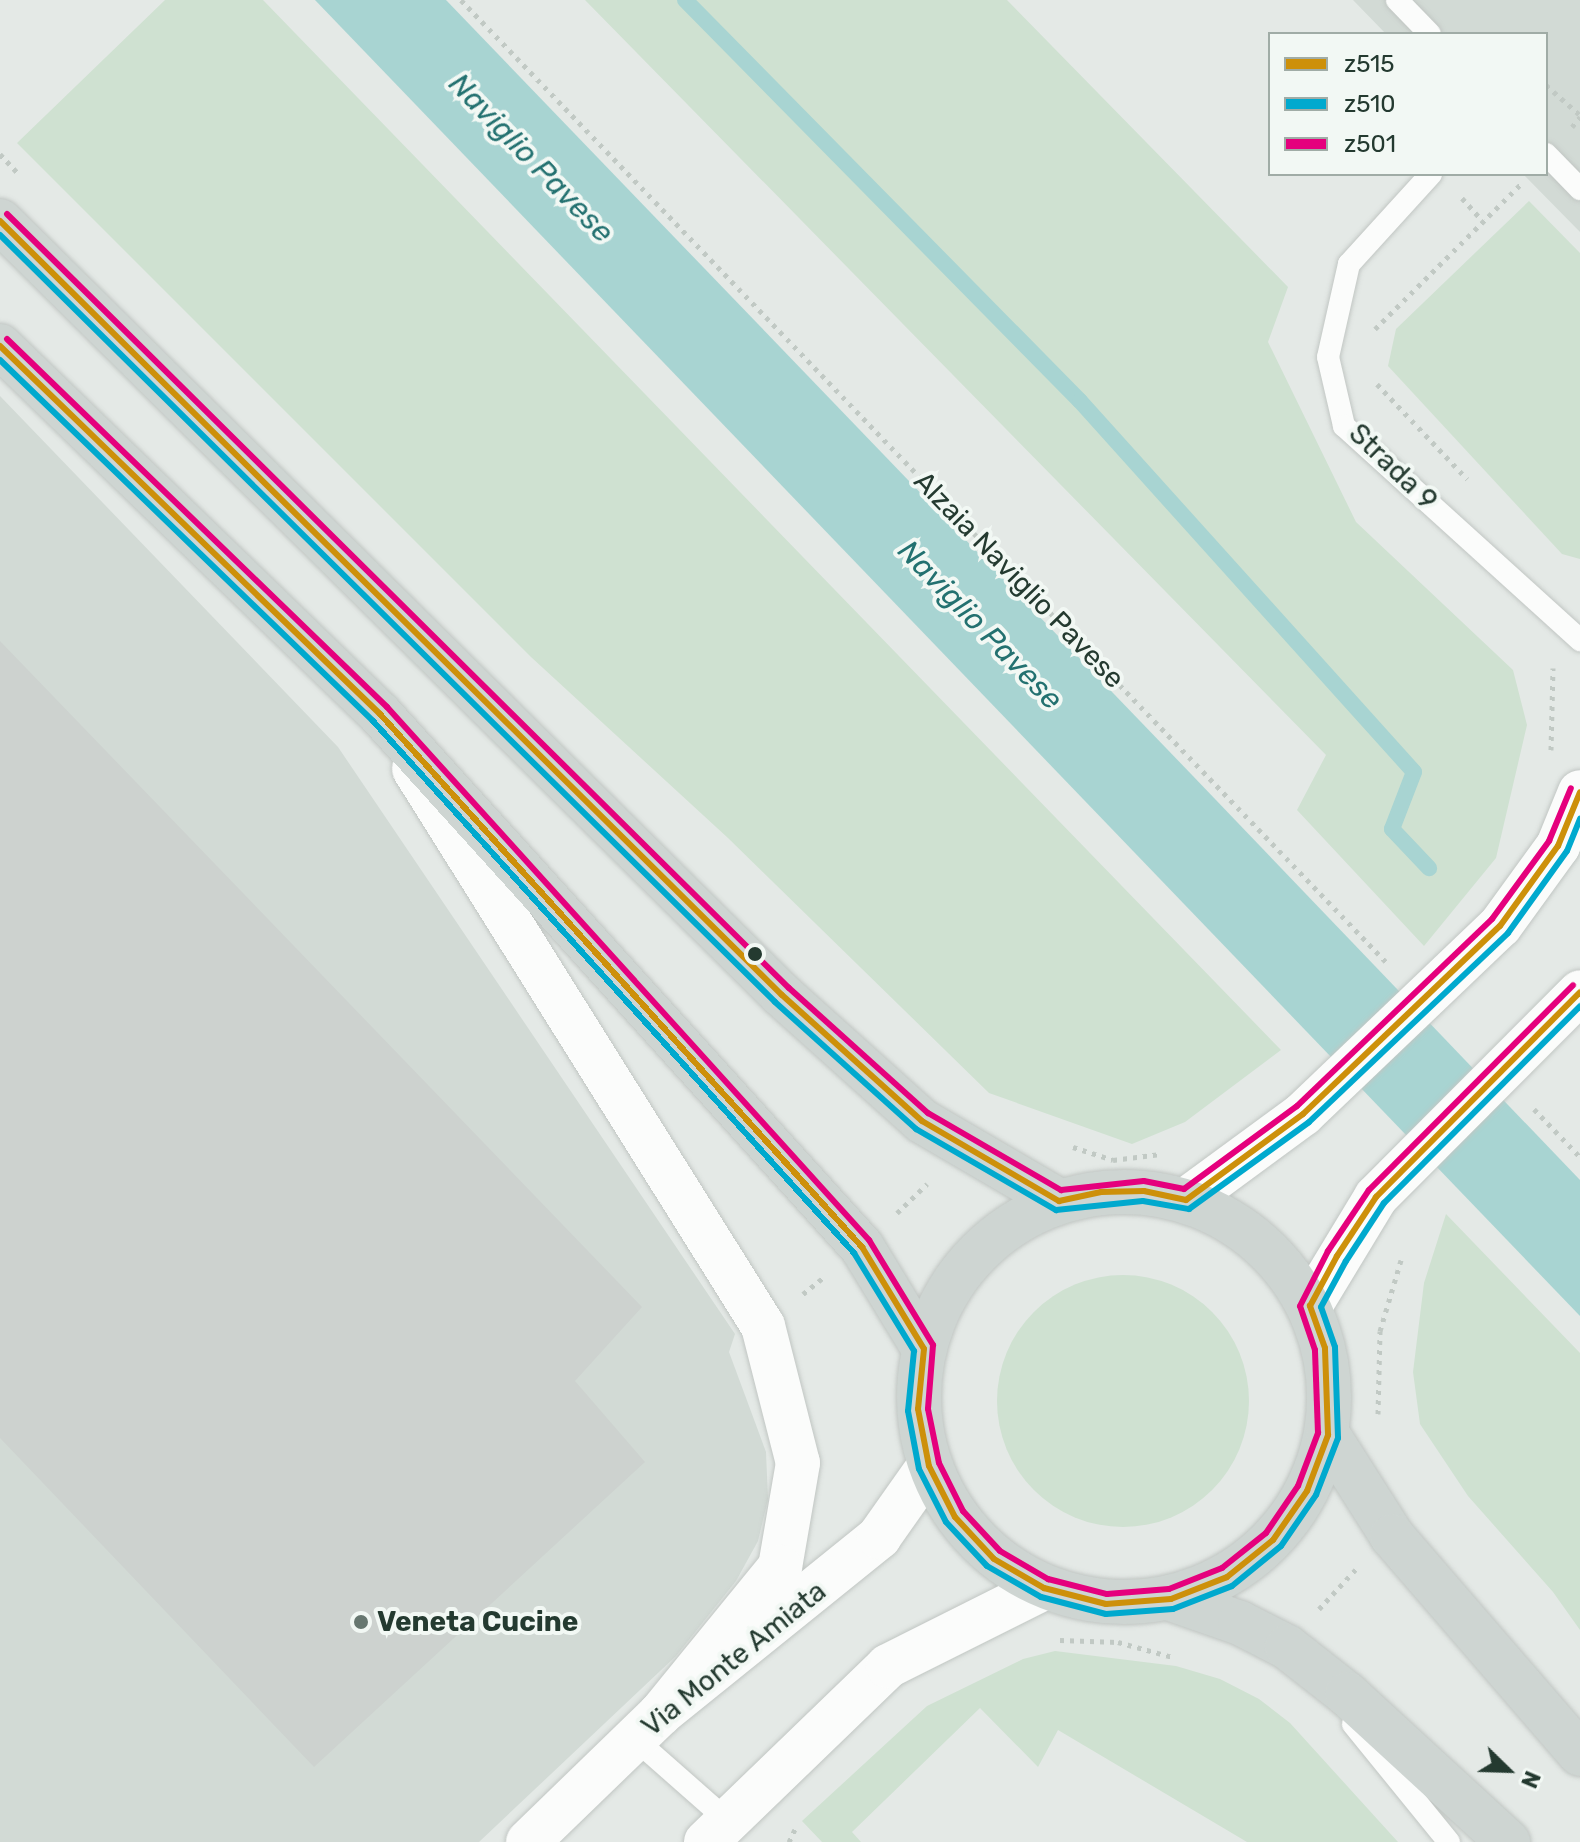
<!DOCTYPE html>
<html>
<head>
<meta charset="utf-8">
<style>
  body { margin:0 }
  #map { position:relative; width:1580px; height:1842px; overflow:hidden; background:#e4e9e6; font-family:Rubik,sans-serif }
  div>[style] { position:absolute }
  .built>* { inset:0; background:#d2dad5 }
  .green>* { inset:0; background:#cfe1d1 }
  .round { border-radius:50% }
  .water>* { inset:0; background:#a8d4d2 }
  .stream>* { height:16px; margin:-8px; padding:0 8px; transform-origin:8px; border-radius:8px; background:#a8d4d2 }
  .building>* { inset:0; background:#cdd2cf }
  .path>* { height:5px; margin-top:-2.5px; transform-origin:0; background:repeating-linear-gradient(90deg,#c1c9c4 0 4px,transparent 0 10px) }
  .roads { filter:drop-shadow(0 0 2px #c1c6c3) drop-shadow(0 0 2px #c1c6c3) }
  .service>* { height:22px; margin:-11px; padding:0 11px; transform-origin:11px; border-radius:11px; background:#fbfcfb }
  .secondary>* { height:44px; margin:-22px; padding:0 22px; transform-origin:22px; border-radius:22px; background:#fbfcfb }
  .primary>* { height:44px; margin:-22px; padding:0 22px; transform-origin:22px; border-radius:22px; background:#ced5d2 }
  .primary>.ring { margin:-22px; padding:0; box-sizing:content-box; background:none; border:44px solid #ced5d2; border-radius:50% }
  .bus-1>* { height:6px; margin:-3px; padding:0 3px; transform-origin:3px; border-radius:3px; background:#cd900a }
  .bus-2>* { height:6px; margin:-3px; padding:0 3px; transform-origin:3px; border-radius:3px; background:#00a9ce }
  .bus-3>* { height:6px; margin:-3px; padding:0 3px; transform-origin:3px; border-radius:3px; background:#e5007d }
  .dots>* { width:22px; height:22px; translate:-50% -50%; box-sizing:border-box; border:4px solid #f2f8f4; border-radius:50% }
  span { translate:-50% -50%; white-space:nowrap; text-align:center; line-height:1.15; -webkit-text-stroke:8px #f2f8f4; paint-order:stroke }
  .street-label { font-size:28px; color:#243a30 }
  .poi-label { font-size:28px; color:#243a30; font-weight:700 }
  .left { translate:0 -50%; text-align:left }
  .water-label { font-size:30px; color:#237170; font-style:italic }
  .legend { position:absolute; left:1268px; top:32px; width:280px; height:144px; box-sizing:border-box; background:#f2f8f4; border:2px solid #a0aca6; margin:0; padding:10px 14px; list-style:none; font-size:24px; color:#243a30 }
  .legend li { display:flex; align-items:center; gap:16px; height:40px }
  .legend b { width:40px; border:2px solid #a0aca6 }
  .north { position:absolute; left:1468px; top:1730px; width:80px; height:80px; -webkit-text-stroke:6px #f2f8f4; paint-order:stroke; rotate:113deg; font-size:22px; font-weight:700; line-height:32px; text-align:center; color:#243a30 }
  .north::after { content:''; display:block; margin:auto; width:28px; height:36px; background:#243a30; clip-path:polygon(50% 0,100% 100%,50% 72%,0 100%) }
</style>
</head>
<body>
<div id="map">
  <div class="built">
    <i style="clip-path:polygon(1353px 0,1580px 0,1580px 232px,1523px 174px,1546px 174px,1546px 34px,1386px 34px)"></i>
    <i style="clip-path:polygon(0 396px,338px 747px,735px 1334px,729px 1352px,766px 1452px,768px 1499px,758px 1541px,736px 1581px,676px 1656px,479px 1842px,0 1842px)"></i>
  </div>
  <div class="green">
    <i style="clip-path:polygon(165px 0,263px 0,1281px 1050px,1185px 1122px,1132px 1144px,989px 1093px,728px 838px,531px 657px,17px 143px)"></i>
    <i style="clip-path:polygon(585px 0,1007px 0,1288px 287px,1268px 342px,1356px 522px,1513px 670px,1527px 725px,1496px 858px,1424px 946px,1297px 810px,1326px 755px)"></i>
    <i style="clip-path:polygon(1529px 201px,1580px 253px,1580px 559px,1562px 554px,1388px 366px,1396px 329px)"></i>
    <i style="clip-path:polygon(1446px 1214px,1580px 1353px,1580px 1630px,1553px 1592px,1468px 1496px,1420px 1424px,1413px 1372px,1424px 1283px)"></i>
    <i class="round" style="left:997px;top:1275px;width:252px;height:252px"></i>
    <i style="clip-path:polygon(1055px 1651px,1176px 1666px,1220px 1679px,1259px 1699px,1290px 1723px,1398px 1842px,1247px 1842px,1058px 1730px,1038px 1767px,980px 1708px,852px 1832px,861px 1842px,822px 1842px,802px 1821px,927px 1706px,1023px 1659px)"></i>
  </div>
  <div class="water">
    <i style="clip-path:polygon(315px 0,446px 0,1192px 775px,1580px 1180px,1580px 1316px)"></i>
  </div>
  <div class="stream">
    <i style="left:685px;top:0;width:563px;rotate:45.43deg"></i>
    <i style="left:1080px;top:401px;width:499px;rotate:48deg"></i>
    <i style="left:1414px;top:772px;width:61px;rotate:111.1deg"></i>
    <i style="left:1392px;top:829px;width:54px;rotate:46.5deg"></i>
  </div>
  <div class="building">
    <i style="clip-path:polygon(0 641px,642px 1307px,575px 1381px,645px 1462px,314px 1767px,0 1438px)"></i>
  </div>
  <div class="path">
    <i style="left:461px;top:0;width:1337px;rotate:46.12deg"></i>
    <i style="left:1546px;top:85px;width:45px;rotate:41.4deg"></i>
    <i style="left:1572px;top:127px;width:13px;rotate:-51deg"></i>
    <i style="left:0;top:154px;width:25px;rotate:47deg"></i>
    <i style="left:1462px;top:198px;width:31px;rotate:48deg"></i>
    <i style="left:1375px;top:329px;width:206px;rotate:-44.8deg"></i>
    <i style="left:1377px;top:384px;width:131px;rotate:46.5deg"></i>
    <i style="left:1551px;top:750px;width:82px;rotate:-88.6deg"></i>
    <i style="left:1534px;top:1109px;width:66px;rotate:46.2deg"></i>
    <i style="left:1073px;top:1147px;width:42px;rotate:18deg"></i>
    <i style="left:1113px;top:1160px;width:48px;rotate:-7.1deg"></i>
    <i style="left:897px;top:1213px;width:42px;rotate:-44deg"></i>
    <i style="left:803px;top:1294px;width:26px;rotate:-39deg"></i>
    <i style="left:1378px;top:1414px;width:83px;rotate:-88.6deg"></i>
    <i style="left:1380px;top:1331px;width:74px;rotate:-73.5deg"></i>
    <i style="left:1319px;top:1609px;width:54px;rotate:-47.2deg"></i>
    <i style="left:1060px;top:1640px;width:58px;rotate:2deg"></i>
    <i style="left:1118px;top:1642px;width:56px;rotate:15.5deg"></i>
    <i style="left:789px;top:1842px;width:14px;rotate:-65deg"></i>
  </div>
  <div class="roads">
    <div class="service">
      <i style="left:1397px;top:0;width:47px;rotate:45.9deg"></i>
      <i style="left:1546px;top:154px;width:49px;rotate:45.8deg"></i>
      <i style="left:1431px;top:174px;width:122px;rotate:132.3deg"></i>
      <i style="left:1349px;top:264px;width:95px;rotate:102.7deg"></i>
      <i style="left:1328px;top:357px;width:71px;rotate:76.9deg"></i>
      <i style="left:1344px;top:426px;width:319px;rotate:42.2deg"></i>
      <i style="left:1353px;top:1724px;width:152px;rotate:50.9deg"></i>
      <i style="left:635px;top:1739px;width:124px;rotate:41.4deg"></i>
    </div>
    <div class="secondary">
      <i style="left:414px;top:769px;width:657px;rotate:57.93deg"></i>
      <i style="left:763px;top:1326px;width:141px;rotate:75.7deg"></i>
      <i style="left:798px;top:1463px;width:106px;rotate:99.8deg"></i>
      <i style="left:780px;top:1567px;width:190px;rotate:129.2deg"></i>
      <i style="left:1186px;top:1200px;width:145px;rotate:-36.3deg"></i>
      <i style="left:1303px;top:1114px;width:272px;rotate:-43.7deg"></i>
      <i style="left:1500px;top:926px;width:99px;rotate:-54.1deg"></i>
      <i style="left:1558px;top:846px;width:58px;rotate:-67.8deg"></i>
      <i style="left:1310px;top:1306px;width:127px;rotate:-58.8deg"></i>
      <i style="left:1376px;top:1197px;width:289px;rotate:-45.1deg"></i>
      <i style="left:528px;top:1842px;width:184px;rotate:-44.1deg"></i>
      <i style="left:660px;top:1714px;width:282px;rotate:-38.9deg"></i>
      <i style="left:879px;top:1537px;width:87px;rotate:-54.8deg"></i>
      <i style="left:706px;top:1842px;width:253px;rotate:-44deg"></i>
      <i style="left:888px;top:1666px;width:174px;rotate:-26.6deg"></i>
    </div>
    <div class="primary">
      <i style="left:0;top:221px;width:1100px;rotate:44.71deg"></i>
      <i style="left:782px;top:995px;width:188px;rotate:42deg"></i>
      <i style="left:922px;top:1121px;width:159px;rotate:30.3deg"></i>
      <i style="left:0;top:346px;width:529px;rotate:44.08deg"></i>
      <i style="left:380px;top:714px;width:719px;rotate:47.88deg"></i>
      <i style="left:862px;top:1247px;width:119px;rotate:58.7deg"></i>
      <i class="ring" style="left:919px;top:1192px;width:366px;height:366px"></i>
      <i style="left:1328px;top:1435px;width:120px;rotate:57.6deg"></i>
      <i style="left:1392px;top:1536px;width:288px;rotate:49.2deg"></i>
      <i style="left:1171px;top:1599px;width:73px;rotate:19.2deg"></i>
      <i style="left:1240px;top:1623px;width:53px;rotate:27.1deg"></i>
      <i style="left:1287px;top:1647px;width:76px;rotate:38.1deg"></i>
      <i style="left:1347px;top:1694px;width:219px;rotate:42.6deg"></i>
    </div>
  </div>
  <div class="bus-1">
    <i style="left:0;top:221px;width:1100px;rotate:44.71deg"></i>
    <i style="left:782px;top:995px;width:188px;rotate:42deg"></i>
    <i style="left:922px;top:1121px;width:159px;rotate:30.3deg"></i>
    <i style="left:1059px;top:1201px;width:43px;rotate:-12.1deg"></i>
    <i style="left:1101px;top:1192px;width:43px;rotate:-1.3deg"></i>
    <i style="left:1144px;top:1191px;width:43px;rotate:12.1deg"></i>
    <i style="left:1186px;top:1200px;width:145px;rotate:-36.3deg"></i>
    <i style="left:1303px;top:1114px;width:272px;rotate:-43.7deg"></i>
    <i style="left:1500px;top:926px;width:99px;rotate:-54.1deg"></i>
    <i style="left:1558px;top:846px;width:58px;rotate:-67.8deg"></i>
    <i style="left:0;top:346px;width:529px;rotate:44.08deg"></i>
    <i style="left:380px;top:714px;width:719px;rotate:47.88deg"></i>
    <i style="left:862px;top:1247px;width:119px;rotate:58.7deg"></i>
    <i style="left:924px;top:1349px;width:60px;rotate:95.7deg"></i>
    <i style="left:918px;top:1409px;width:58px;rotate:79.1deg"></i>
    <i style="left:929px;top:1466px;width:57px;rotate:63deg"></i>
    <i style="left:955px;top:1517px;width:57px;rotate:47.1deg"></i>
    <i style="left:994px;top:1559px;width:58px;rotate:30.1deg"></i>
    <i style="left:1044px;top:1588px;width:64px;rotate:14.5deg"></i>
    <i style="left:1106px;top:1604px;width:65px;rotate:-4.4deg"></i>
    <i style="left:1171px;top:1599px;width:60px;rotate:-21.4deg"></i>
    <i style="left:1227px;top:1577px;width:59px;rotate:-38.8deg"></i>
    <i style="left:1273px;top:1540px;width:60px;rotate:-55.2deg"></i>
    <i style="left:1307px;top:1491px;width:60px;rotate:-69.4deg"></i>
    <i style="left:1328px;top:1435px;width:87px;rotate:-92deg"></i>
    <i style="left:1325px;top:1348px;width:45px;rotate:-109.7deg"></i>
    <i style="left:1310px;top:1306px;width:57px;rotate:-61.6deg"></i>
    <i style="left:1337px;top:1256px;width:71px;rotate:-56.5deg"></i>
    <i style="left:1376px;top:1197px;width:289px;rotate:-45.1deg"></i>
  </div>
  <div class="bus-2">
    <i style="left:0;top:235px;width:1090px;rotate:44.7deg"></i>
    <i style="left:775px;top:1002px;width:190px;rotate:42deg"></i>
    <i style="left:916px;top:1129px;width:162px;rotate:30.1deg"></i>
    <i style="left:1056px;top:1210px;width:87px;rotate:-5.9deg"></i>
    <i style="left:1143px;top:1201px;width:47px;rotate:9.9deg"></i>
    <i style="left:1189px;top:1209px;width:148px;rotate:-35.9deg"></i>
    <i style="left:1309px;top:1122px;width:274px;rotate:-43.5deg"></i>
    <i style="left:1508px;top:933px;width:101px;rotate:-54.3deg"></i>
    <i style="left:1567px;top:851px;width:35px;rotate:-68deg"></i>
    <i style="left:0;top:360px;width:519px;rotate:44.06deg"></i>
    <i style="left:373px;top:721px;width:717px;rotate:47.88deg"></i>
    <i style="left:854px;top:1253px;width:115px;rotate:58.5deg"></i>
    <i style="left:914px;top:1351px;width:60px;rotate:95.7deg"></i>
    <i style="left:908px;top:1411px;width:59px;rotate:79.3deg"></i>
    <i style="left:919px;top:1469px;width:59px;rotate:63deg"></i>
    <i style="left:946px;top:1522px;width:60px;rotate:47deg"></i>
    <i style="left:987px;top:1566px;width:62px;rotate:29.9deg"></i>
    <i style="left:1041px;top:1597px;width:67px;rotate:14.7deg"></i>
    <i style="left:1106px;top:1614px;width:67px;rotate:-4.3deg"></i>
    <i style="left:1173px;top:1609px;width:63px;rotate:-21.3deg"></i>
    <i style="left:1232px;top:1586px;width:63px;rotate:-39.2deg"></i>
    <i style="left:1281px;top:1546px;width:62px;rotate:-55.5deg"></i>
    <i style="left:1316px;top:1495px;width:61px;rotate:-68.9deg"></i>
    <i style="left:1338px;top:1438px;width:91px;rotate:-91.9deg"></i>
    <i style="left:1335px;top:1347px;width:42px;rotate:-109.3deg"></i>
    <i style="left:1321px;top:1307px;width:52px;rotate:-61.5deg"></i>
    <i style="left:1346px;top:1261px;width:69px;rotate:-56.8deg"></i>
    <i style="left:1384px;top:1203px;width:278px;rotate:-45.1deg"></i>
  </div>
  <div class="bus-3">
    <i style="left:7px;top:214px;width:1100px;rotate:44.71deg"></i>
    <i style="left:789px;top:988px;width:187px;rotate:42deg"></i>
    <i style="left:928px;top:1113px;width:154px;rotate:30.1deg"></i>
    <i style="left:1061px;top:1190px;width:83px;rotate:-6.2deg"></i>
    <i style="left:1144px;top:1181px;width:41px;rotate:11.3deg"></i>
    <i style="left:1184px;top:1189px;width:140px;rotate:-36.3deg"></i>
    <i style="left:1297px;top:1106px;width:270px;rotate:-43.8deg"></i>
    <i style="left:1492px;top:919px;width:97px;rotate:-53.8deg"></i>
    <i style="left:1549px;top:841px;width:57px;rotate:-67.5deg"></i>
    <i style="left:7px;top:339px;width:529px;rotate:44.08deg"></i>
    <i style="left:387px;top:707px;width:719px;rotate:47.88deg"></i>
    <i style="left:869px;top:1240px;width:123px;rotate:58.6deg"></i>
    <i style="left:933px;top:1345px;width:64px;rotate:94.5deg"></i>
    <i style="left:928px;top:1409px;width:55px;rotate:78.5deg"></i>
    <i style="left:939px;top:1463px;width:54px;rotate:63.4deg"></i>
    <i style="left:963px;top:1511px;width:54px;rotate:47.2deg"></i>
    <i style="left:1000px;top:1551px;width:56px;rotate:30.3deg"></i>
    <i style="left:1048px;top:1579px;width:61px;rotate:14.3deg"></i>
    <i style="left:1107px;top:1594px;width:62px;rotate:-4.6deg"></i>
    <i style="left:1169px;top:1589px;width:57px;rotate:-21.6deg"></i>
    <i style="left:1222px;top:1568px;width:56px;rotate:-38.5deg"></i>
    <i style="left:1266px;top:1533px;width:57px;rotate:-55.8deg"></i>
    <i style="left:1298px;top:1486px;width:57px;rotate:-69.3deg"></i>
    <i style="left:1318px;top:1433px;width:83px;rotate:-92.1deg"></i>
    <i style="left:1315px;top:1350px;width:46px;rotate:-108.8deg"></i>
    <i style="left:1300px;top:1306px;width:62px;rotate:-63deg"></i>
    <i style="left:1328px;top:1251px;width:73px;rotate:-56.1deg"></i>
    <i style="left:1369px;top:1190px;width:289px;rotate:-45.1deg"></i>
  </div>
  <div class="dots">
    <i style="left:755px;top:954px;background:#243a30"></i>
    <i style="left:361px;top:1622px;background:#677770"></i>
  </div>
  <div class="street-label">
    <span style="left:1393px;top:467px;rotate:44deg">Strada 9</span>
    <span style="left:1019px;top:580px;rotate:46deg">Alzaia Naviglio Pavese</span>
    <span style="left:734px;top:1659px;rotate:-39deg">Via Monte Amiata</span>
  </div>
  <div class="poi-label">
    <span class="left" style="left:377px;top:1622px">Veneta Cucine</span>
  </div>
  <div class="water-label">
    <span style="left:531px;top:158px;rotate:46deg">Naviglio Pavese</span>
    <span style="left:980px;top:625px;rotate:46deg">Naviglio Pavese</span>
  </div>
  <ul class="legend">
  <li><b style="height:10px;background:#cd900a"></b>z515</li>
  <li><b style="height:10px;background:#00a9ce"></b>z510</li>
  <li><b style="height:10px;background:#e5007d"></b>z501</li>
  </ul>
  <div class="north">N</div>
</div>
</body>
</html>
